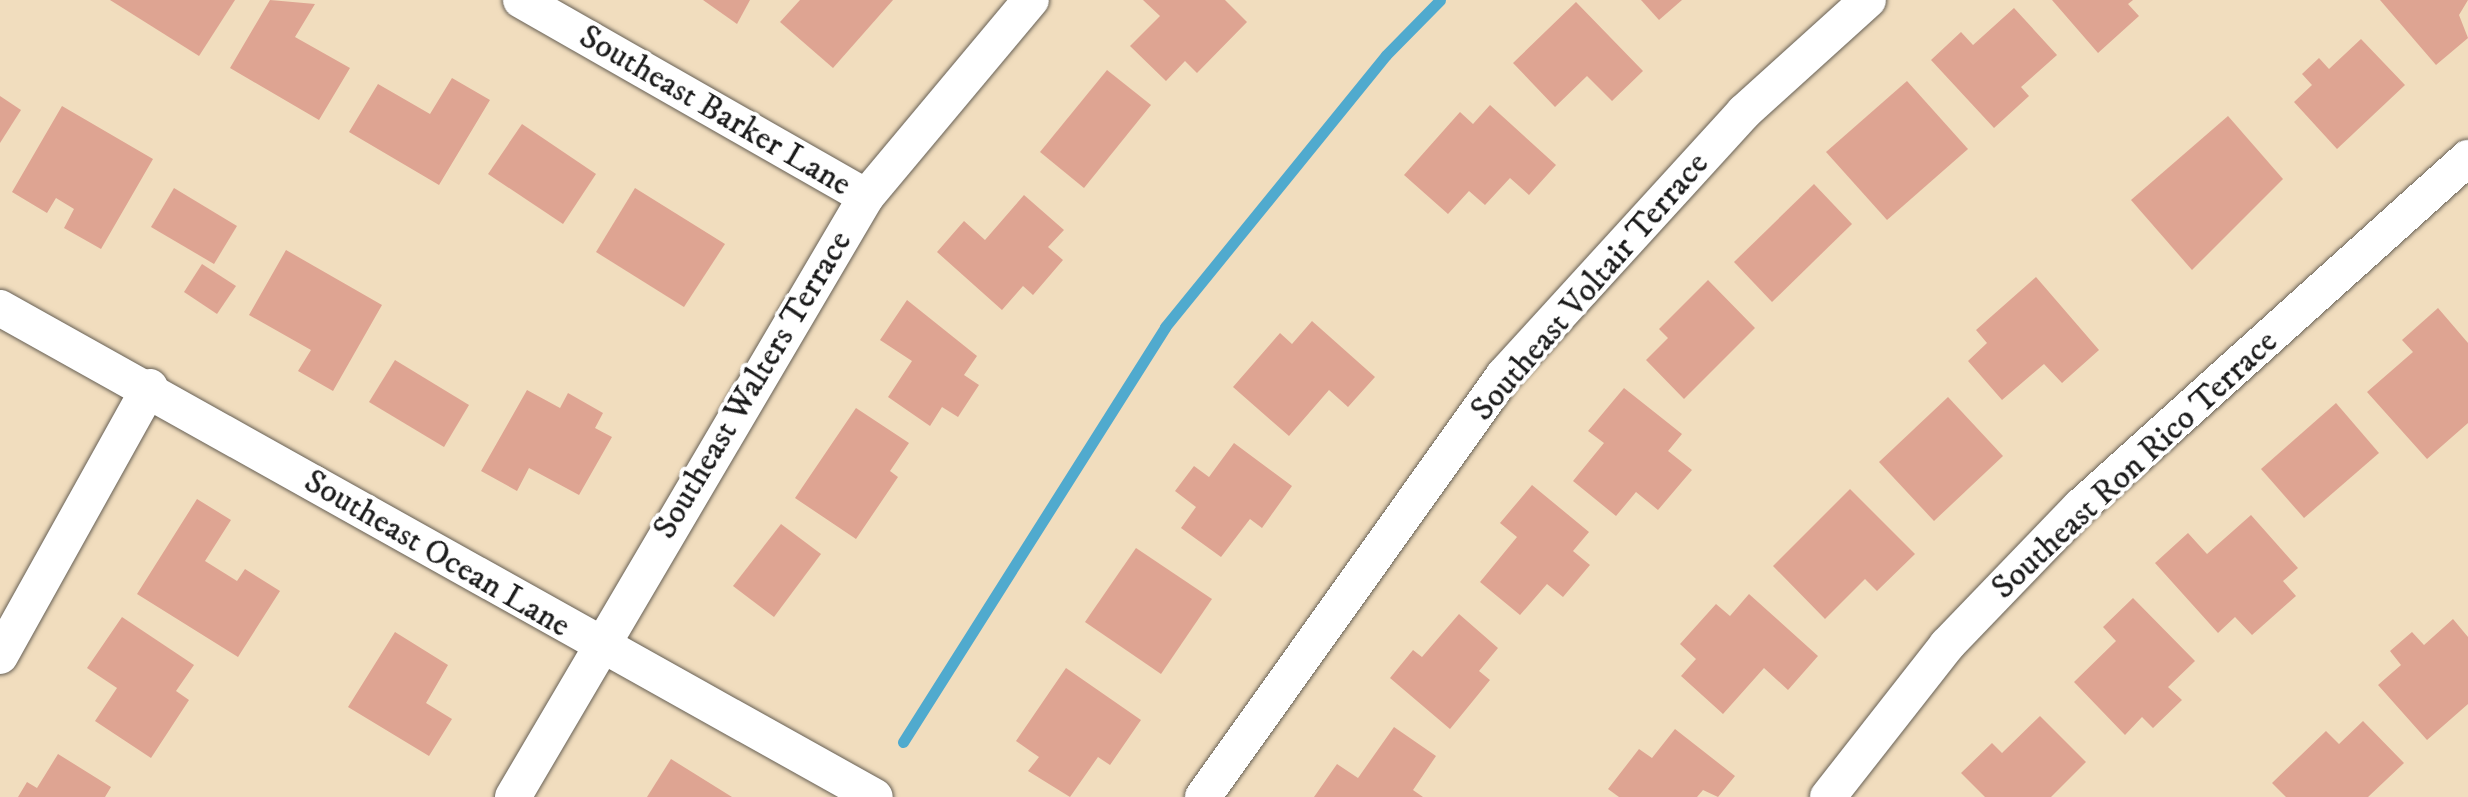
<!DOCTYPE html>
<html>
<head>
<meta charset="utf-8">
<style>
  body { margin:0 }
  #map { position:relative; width:2468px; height:797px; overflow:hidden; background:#f1ddbe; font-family:"IM FELL DW Pica",serif }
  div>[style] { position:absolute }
  .stream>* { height:11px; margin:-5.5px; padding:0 5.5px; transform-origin:5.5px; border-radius:5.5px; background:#50aace }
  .building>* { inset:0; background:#dea492 }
  .roads { filter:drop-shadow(0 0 2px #676055) drop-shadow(0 0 2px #676055) }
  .minor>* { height:36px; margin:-18px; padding:0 18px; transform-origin:18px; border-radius:18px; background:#fff }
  span { translate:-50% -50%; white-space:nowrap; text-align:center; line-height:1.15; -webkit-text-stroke:8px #fff; paint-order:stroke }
  .street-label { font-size:34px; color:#1c1c1c }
</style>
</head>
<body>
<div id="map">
  <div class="stream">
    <i style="left:903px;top:742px;width:491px;rotate:-57.7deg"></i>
    <i style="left:1165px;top:327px;width:350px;rotate:-50.9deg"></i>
    <i style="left:1386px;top:55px;width:77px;rotate:-45.5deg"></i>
  </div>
  <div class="building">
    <i style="clip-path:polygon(110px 0,235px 0,199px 56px)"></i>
    <i style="clip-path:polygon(270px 0,315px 4px,295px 37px,350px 68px,319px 120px,230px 68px)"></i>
    <i style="clip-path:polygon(703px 0,750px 0,737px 24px)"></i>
    <i style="clip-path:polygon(800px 0,893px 0,833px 68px,780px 22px)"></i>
    <i style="clip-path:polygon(1143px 0,1225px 0,1247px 22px,1197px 73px,1185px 61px,1166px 81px,1130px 46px,1160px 16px)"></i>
    <i style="clip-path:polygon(1641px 0,1682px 0,1659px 20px)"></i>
    <i style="clip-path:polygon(2052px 0,2133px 0,2128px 4px,2139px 16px,2098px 53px)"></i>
    <i style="clip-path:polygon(2380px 0,2468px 0,2459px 15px,2468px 38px,2436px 65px)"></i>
    <i style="clip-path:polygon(1576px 2px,1643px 71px,1612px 101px,1587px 76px,1555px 107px,1513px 63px)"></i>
    <i style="clip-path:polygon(2014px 8px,2057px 55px,2021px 87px,2029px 96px,1994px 128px,1931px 60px,1961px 32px,1973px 45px)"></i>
    <i style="clip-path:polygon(2361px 39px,2405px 85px,2337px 149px,2294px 102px,2312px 85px,2302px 74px,2319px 58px,2329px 69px)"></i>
    <i style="clip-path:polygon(1107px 70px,1151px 105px,1084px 188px,1040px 152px)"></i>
    <i style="clip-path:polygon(452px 78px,490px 100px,439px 185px,349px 132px,378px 84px,430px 114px)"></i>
    <i style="clip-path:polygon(1907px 81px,1968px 149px,1887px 220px,1826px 152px)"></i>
    <i style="clip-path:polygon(0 96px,21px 110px,0 143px)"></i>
    <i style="clip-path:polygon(1490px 105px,1556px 165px,1529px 195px,1510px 178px,1485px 205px,1469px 191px,1448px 214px,1404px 175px,1460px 112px,1473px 124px)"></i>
    <i style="clip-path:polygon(62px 106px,153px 159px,101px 249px,64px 228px,74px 209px,56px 198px,47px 213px,12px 192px)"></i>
    <i style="clip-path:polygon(2228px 116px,2283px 179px,2192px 270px,2131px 200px)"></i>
    <i style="clip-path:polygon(522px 124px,596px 174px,563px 224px,488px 174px)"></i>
    <i style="clip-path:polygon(1814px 184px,1852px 224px,1772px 302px,1734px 262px)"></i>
    <i style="clip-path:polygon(174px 188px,237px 226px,214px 264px,151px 227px)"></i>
    <i style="clip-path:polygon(635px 188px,725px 244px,684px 307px,596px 252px)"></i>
    <i style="clip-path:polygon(1024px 195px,1064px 230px,1048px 247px,1063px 260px,1033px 295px,1023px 286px,1002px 310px,937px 252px,964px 221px,985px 240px)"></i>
    <i style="clip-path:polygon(286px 250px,382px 305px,333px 391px,298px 371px,311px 350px,249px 315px)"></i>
    <i style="clip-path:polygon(202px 264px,236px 286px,217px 314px,184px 292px)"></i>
    <i style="clip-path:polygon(2036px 277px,2099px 350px,2062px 383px,2044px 364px,2002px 400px,1968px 361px,1987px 343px,1976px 330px)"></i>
    <i style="clip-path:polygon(1708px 280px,1755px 328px,1684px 399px,1646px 360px,1668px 338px,1659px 329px)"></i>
    <i style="clip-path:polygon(907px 300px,977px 356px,964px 375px,979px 385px,958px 417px,942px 407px,930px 426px,888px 397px,912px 361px,880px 340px)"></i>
    <i style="clip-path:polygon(2438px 308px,2468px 343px,2468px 423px,2427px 459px,2367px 392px,2413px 352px,2402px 340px)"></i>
    <i style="clip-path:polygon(1312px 321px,1375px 377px,1348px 407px,1329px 390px,1289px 436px,1233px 387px,1280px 333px,1292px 344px)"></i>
    <i style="clip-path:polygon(395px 360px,469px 405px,444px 447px,369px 402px)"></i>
    <i style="clip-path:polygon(1624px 388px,1682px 434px,1668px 451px,1692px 470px,1658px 510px,1636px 492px,1616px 516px,1573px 481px,1604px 443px,1588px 431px)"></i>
    <i style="clip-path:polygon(527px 390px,560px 408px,568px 393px,603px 413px,595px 428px,612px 437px,579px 495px,529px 468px,517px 491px,481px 471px)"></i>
    <i style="clip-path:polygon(1948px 397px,2003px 456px,1934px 521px,1879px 462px)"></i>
    <i style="clip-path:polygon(2336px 403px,2379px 453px,2304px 518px,2261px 469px)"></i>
    <i style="clip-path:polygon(856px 408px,909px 443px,890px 471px,898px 477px,856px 539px,795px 498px)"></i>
    <i style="clip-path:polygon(1234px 443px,1292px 486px,1262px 528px,1250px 519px,1221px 557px,1181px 528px,1196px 507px,1175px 491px,1194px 466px,1209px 477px)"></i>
    <i style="clip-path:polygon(1532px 485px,1589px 532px,1573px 551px,1590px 565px,1563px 597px,1547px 584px,1520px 615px,1480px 582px,1517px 537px,1500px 523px)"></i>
    <i style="clip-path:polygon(1850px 489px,1915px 554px,1877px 591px,1865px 579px,1825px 619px,1773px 566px)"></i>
    <i style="clip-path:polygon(197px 499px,231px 520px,205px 561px,237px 581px,245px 569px,280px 591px,238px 657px,137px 594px)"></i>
    <i style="clip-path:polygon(2251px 515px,2298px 568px,2283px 581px,2296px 596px,2252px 635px,2235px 617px,2218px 633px,2155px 563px,2188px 533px,2207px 554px)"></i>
    <i style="clip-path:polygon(781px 524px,821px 554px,774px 617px,733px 586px)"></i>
    <i style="clip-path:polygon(1136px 548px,1212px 599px,1161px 674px,1085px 622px)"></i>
    <i style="clip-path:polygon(1749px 594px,1818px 656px,1788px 690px,1764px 668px,1723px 714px,1681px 676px,1696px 659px,1680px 644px,1716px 604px,1730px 616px)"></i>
    <i style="clip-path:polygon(2133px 598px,2195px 661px,2168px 687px,2182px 700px,2153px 728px,2142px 717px,2125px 735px,2074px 682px,2116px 641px,2103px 627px)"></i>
    <i style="clip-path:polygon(1459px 614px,1498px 648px,1479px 671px,1490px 680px,1450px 729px,1390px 678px,1413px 650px,1422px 657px)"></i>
    <i style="clip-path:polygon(122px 617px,194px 665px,176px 691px,189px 700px,151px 758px,95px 721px,117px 688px,87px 668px)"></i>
    <i style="clip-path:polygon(2453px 619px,2468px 637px,2468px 704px,2427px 740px,2378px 685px,2401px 665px,2390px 651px,2412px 632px,2424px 645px)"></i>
    <i style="clip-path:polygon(395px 632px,448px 665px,426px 703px,452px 719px,429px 756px,348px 707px)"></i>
    <i style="clip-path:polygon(1066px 668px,1141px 720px,1110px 765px,1098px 757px,1070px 797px,1028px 771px,1039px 757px,1016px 741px)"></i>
    <i style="clip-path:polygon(2040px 716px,2086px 762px,2051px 797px,1985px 797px,1961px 773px,1992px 743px,2002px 753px)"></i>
    <i style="clip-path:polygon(2363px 721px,2404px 763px,2368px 797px,2286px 797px,2272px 783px,2326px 731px,2339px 744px)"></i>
    <i style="clip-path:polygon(1394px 727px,1436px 756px,1413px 790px,1423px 797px,1314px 797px,1337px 764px,1358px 778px)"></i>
    <i style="clip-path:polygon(1675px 729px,1735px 776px,1718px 797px,1703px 790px,1697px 797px,1619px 797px,1608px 789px,1639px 749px,1652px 758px)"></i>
    <i style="clip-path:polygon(58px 754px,111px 787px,105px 797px,18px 797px,27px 782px,37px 788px)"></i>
    <i style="clip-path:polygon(671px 759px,732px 797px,647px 797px)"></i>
  </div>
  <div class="roads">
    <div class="minor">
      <i style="left:521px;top:0;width:397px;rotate:29.7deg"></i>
      <i style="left:0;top:308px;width:1002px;rotate:29.2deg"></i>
      <i style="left:0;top:656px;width:308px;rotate:-60.9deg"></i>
      <i style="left:513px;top:797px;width:696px;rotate:-59.53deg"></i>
      <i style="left:866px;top:197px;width:257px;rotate:-50.1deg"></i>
      <i style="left:1203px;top:797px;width:518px;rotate:-54.5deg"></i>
      <i style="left:1504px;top:375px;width:356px;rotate:-47.6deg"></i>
      <i style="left:1744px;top:112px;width:167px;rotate:-42.1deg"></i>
      <i style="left:1828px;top:797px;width:193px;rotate:-51.9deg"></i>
      <i style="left:1947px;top:645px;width:192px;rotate:-46.1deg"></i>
      <i style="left:2080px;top:507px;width:522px;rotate:-41.97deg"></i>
    </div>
  </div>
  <div class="street-label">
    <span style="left:715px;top:111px;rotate:30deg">Southeast Barker Lane</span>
    <span style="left:1590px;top:287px;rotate:-49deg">Southeast Voltair Terrace</span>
    <span style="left:753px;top:385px;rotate:-59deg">Southeast Walters Terrace</span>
    <span style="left:2135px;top:465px;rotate:-43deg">Southeast Ron Rico Terrace</span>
    <span style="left:437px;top:554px;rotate:30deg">Southeast Ocean Lane</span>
  </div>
</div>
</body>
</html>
